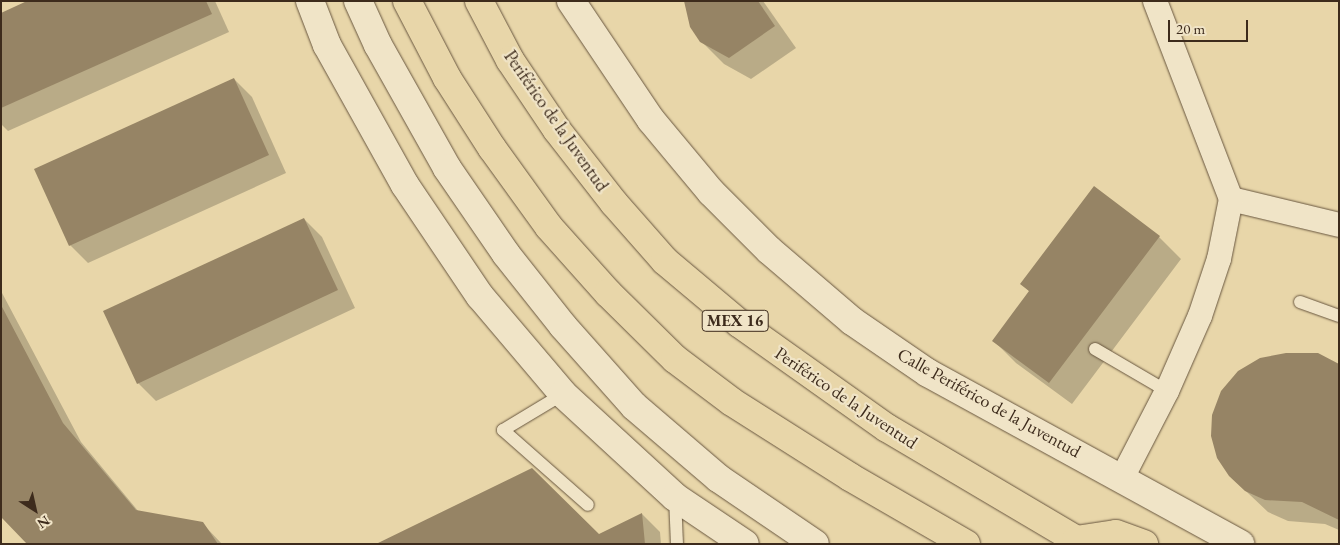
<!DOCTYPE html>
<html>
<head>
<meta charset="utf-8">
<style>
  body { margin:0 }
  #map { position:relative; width:1340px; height:545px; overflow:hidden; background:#e8d6a9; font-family:"EB Garamond",serif }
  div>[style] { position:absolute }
  .shadow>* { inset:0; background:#0003 }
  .building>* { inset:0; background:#968465 }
  .roads { filter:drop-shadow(0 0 1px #68563f) drop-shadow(0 0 1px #68563f) }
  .lane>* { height:12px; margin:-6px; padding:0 6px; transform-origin:6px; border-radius:6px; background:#f0e4c7 }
  .street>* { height:24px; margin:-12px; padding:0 12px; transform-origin:12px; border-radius:12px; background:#f0e4c7 }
  .secondary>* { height:28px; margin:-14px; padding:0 14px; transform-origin:14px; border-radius:14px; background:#f0e4c7 }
  .highway>* { height:28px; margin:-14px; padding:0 14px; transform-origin:14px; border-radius:14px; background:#e8d6a9 }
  span { translate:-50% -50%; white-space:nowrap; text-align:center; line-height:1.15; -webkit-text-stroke:4.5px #f0e4c7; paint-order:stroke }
  .shield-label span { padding:1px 4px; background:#f0e4c7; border:1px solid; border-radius:4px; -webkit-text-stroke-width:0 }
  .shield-label { font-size:16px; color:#3d2b1c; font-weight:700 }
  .street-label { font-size:18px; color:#3d2b1c }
  .frame { position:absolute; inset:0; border:2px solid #3d2b1c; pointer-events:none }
  .north { position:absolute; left:10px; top:485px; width:50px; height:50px; -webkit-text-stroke:4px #f0e4c7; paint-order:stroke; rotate:145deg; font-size:14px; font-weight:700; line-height:20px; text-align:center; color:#3d2b1c }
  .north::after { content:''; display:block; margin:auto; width:18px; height:22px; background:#3d2b1c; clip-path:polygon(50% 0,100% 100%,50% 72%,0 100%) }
  .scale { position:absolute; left:1168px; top:20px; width:80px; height:22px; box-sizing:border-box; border:2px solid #3d2b1c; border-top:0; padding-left:6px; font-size:15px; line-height:18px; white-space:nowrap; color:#3d2b1c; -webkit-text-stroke:4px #f0e4c7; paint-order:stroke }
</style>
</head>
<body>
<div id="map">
  <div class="shadow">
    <i style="clip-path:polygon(30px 1px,215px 1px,229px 32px,8px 131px,1px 124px,1px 14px)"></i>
    <i style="clip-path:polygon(686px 1px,763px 1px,796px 48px,751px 79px,724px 64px,701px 41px,691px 27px)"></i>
    <i style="clip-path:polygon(234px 79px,252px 97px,286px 173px,88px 263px,70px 245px,36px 169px)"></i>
    <i style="clip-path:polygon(1094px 188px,1159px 237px,1181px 259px,1072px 404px,1016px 363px,994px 341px,1030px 292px,1022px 284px)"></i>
    <i style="clip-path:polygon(304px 219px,322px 237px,355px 308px,156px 401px,138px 383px)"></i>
    <i style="clip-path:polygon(1px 291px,81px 442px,139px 512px,203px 524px,222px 544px,29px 544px,1px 515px)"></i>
    <i style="clip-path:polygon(1339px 365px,1339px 530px,1325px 524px,1288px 521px,1268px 512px,1230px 476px)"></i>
    <i style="clip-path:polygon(642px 514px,660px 532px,661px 544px,379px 544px,599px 535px)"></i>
  </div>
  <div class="building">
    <i style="clip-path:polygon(27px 1px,206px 1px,212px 14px,1px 108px,1px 13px)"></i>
    <i style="clip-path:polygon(684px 1px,758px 1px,775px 26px,729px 58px,700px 42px,690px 27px)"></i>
    <i style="clip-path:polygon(234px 78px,269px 155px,69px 246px,34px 169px)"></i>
    <i style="clip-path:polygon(1094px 186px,1160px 236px,1049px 383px,992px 341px,1029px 291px,1020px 284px)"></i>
    <i style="clip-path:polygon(304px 218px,338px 290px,137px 384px,103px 311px)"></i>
    <i style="clip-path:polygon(1px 305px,63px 423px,136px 510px,203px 522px,218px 544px,27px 544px,1px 517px)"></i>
    <i style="clip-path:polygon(1286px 353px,1318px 353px,1339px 364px,1339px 520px,1302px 502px,1265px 500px,1245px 491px,1229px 476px,1217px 458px,1211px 436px,1212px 415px,1221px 391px,1238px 371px,1260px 358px)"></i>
    <i style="clip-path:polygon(532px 468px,599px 534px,642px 513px,645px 544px,376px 544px)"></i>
  </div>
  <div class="roads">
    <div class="lane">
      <i style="left:1300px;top:302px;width:41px;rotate:19.7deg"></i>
      <i style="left:1095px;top:349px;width:83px;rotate:30.3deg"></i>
      <i style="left:563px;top:394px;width:70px;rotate:149deg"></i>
      <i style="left:503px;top:430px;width:113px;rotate:41.4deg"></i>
      <i style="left:675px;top:497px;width:47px;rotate:87.6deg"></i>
    </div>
    <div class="street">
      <i style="left:1231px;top:199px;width:111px;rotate:13.5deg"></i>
      <i style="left:1122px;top:478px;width:98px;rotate:-62.7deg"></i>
      <i style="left:1167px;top:391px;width:82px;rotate:-66.3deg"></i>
      <i style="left:1200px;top:316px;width:60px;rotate:-71.6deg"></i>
      <i style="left:1219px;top:259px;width:61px;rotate:-78.7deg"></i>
      <i style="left:1231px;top:199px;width:212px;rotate:-111deg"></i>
    </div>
    <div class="secondary">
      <i style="left:310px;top:1px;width:47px;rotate:68.9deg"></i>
      <i style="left:327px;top:45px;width:160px;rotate:60.9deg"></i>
      <i style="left:405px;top:185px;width:134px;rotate:56deg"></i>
      <i style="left:480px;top:296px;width:128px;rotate:49.7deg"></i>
      <i style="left:563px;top:394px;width:152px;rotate:42.6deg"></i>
      <i style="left:675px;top:497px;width:84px;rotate:33.9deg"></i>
      <i style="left:358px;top:1px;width:48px;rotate:65.6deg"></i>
      <i style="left:378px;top:45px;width:141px;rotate:60.7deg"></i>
      <i style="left:447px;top:168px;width:104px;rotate:55.5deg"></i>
      <i style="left:506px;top:254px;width:92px;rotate:51.6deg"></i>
      <i style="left:563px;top:326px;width:107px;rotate:48.4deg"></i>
      <i style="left:634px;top:406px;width:111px;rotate:40.6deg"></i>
      <i style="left:718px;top:478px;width:117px;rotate:34.2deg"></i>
      <i style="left:571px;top:1px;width:143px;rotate:56.1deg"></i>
      <i style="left:651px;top:120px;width:94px;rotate:50.2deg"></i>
      <i style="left:711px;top:192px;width:82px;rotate:45deg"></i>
      <i style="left:769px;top:250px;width:109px;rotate:40.5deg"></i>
      <i style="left:852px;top:321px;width:92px;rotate:34.4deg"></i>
      <i style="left:928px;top:373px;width:356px;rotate:28.7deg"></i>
    </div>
    <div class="highway">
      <i style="left:407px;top:1px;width:87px;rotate:62.5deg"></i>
      <i style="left:447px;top:78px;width:83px;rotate:57.3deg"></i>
      <i style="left:492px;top:148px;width:97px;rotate:54.2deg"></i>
      <i style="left:549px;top:227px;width:89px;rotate:48.2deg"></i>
      <i style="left:608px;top:293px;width:94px;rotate:44.6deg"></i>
      <i style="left:675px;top:359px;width:71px;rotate:37deg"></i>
      <i style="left:732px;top:402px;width:140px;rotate:32.4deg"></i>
      <i style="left:850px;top:477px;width:134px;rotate:30deg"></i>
      <i style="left:479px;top:1px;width:67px;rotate:62.3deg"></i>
      <i style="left:510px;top:60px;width:84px;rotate:56.1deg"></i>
      <i style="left:557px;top:130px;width:93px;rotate:52deg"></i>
      <i style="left:614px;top:203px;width:77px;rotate:48.7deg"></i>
      <i style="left:665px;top:261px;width:97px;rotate:40deg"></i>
      <i style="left:739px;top:323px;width:181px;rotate:35.4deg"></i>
      <i style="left:887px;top:428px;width:228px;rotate:30.6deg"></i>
      <i style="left:1076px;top:540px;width:40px;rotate:-8.5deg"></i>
      <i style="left:1116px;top:534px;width:30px;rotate:20deg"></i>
    </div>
  </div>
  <div class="shield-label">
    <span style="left:735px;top:321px">MEX 16</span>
  </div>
  <div class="street-label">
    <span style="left:556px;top:121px;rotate:55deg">Periférico de la Juventud</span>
    <span style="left:846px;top:398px;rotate:34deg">Periférico de la Juventud</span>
    <span style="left:989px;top:403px;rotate:29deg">Calle Periférico de la Juventud</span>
  </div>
  <div class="frame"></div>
  <div class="north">N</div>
  <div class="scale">20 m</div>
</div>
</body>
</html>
